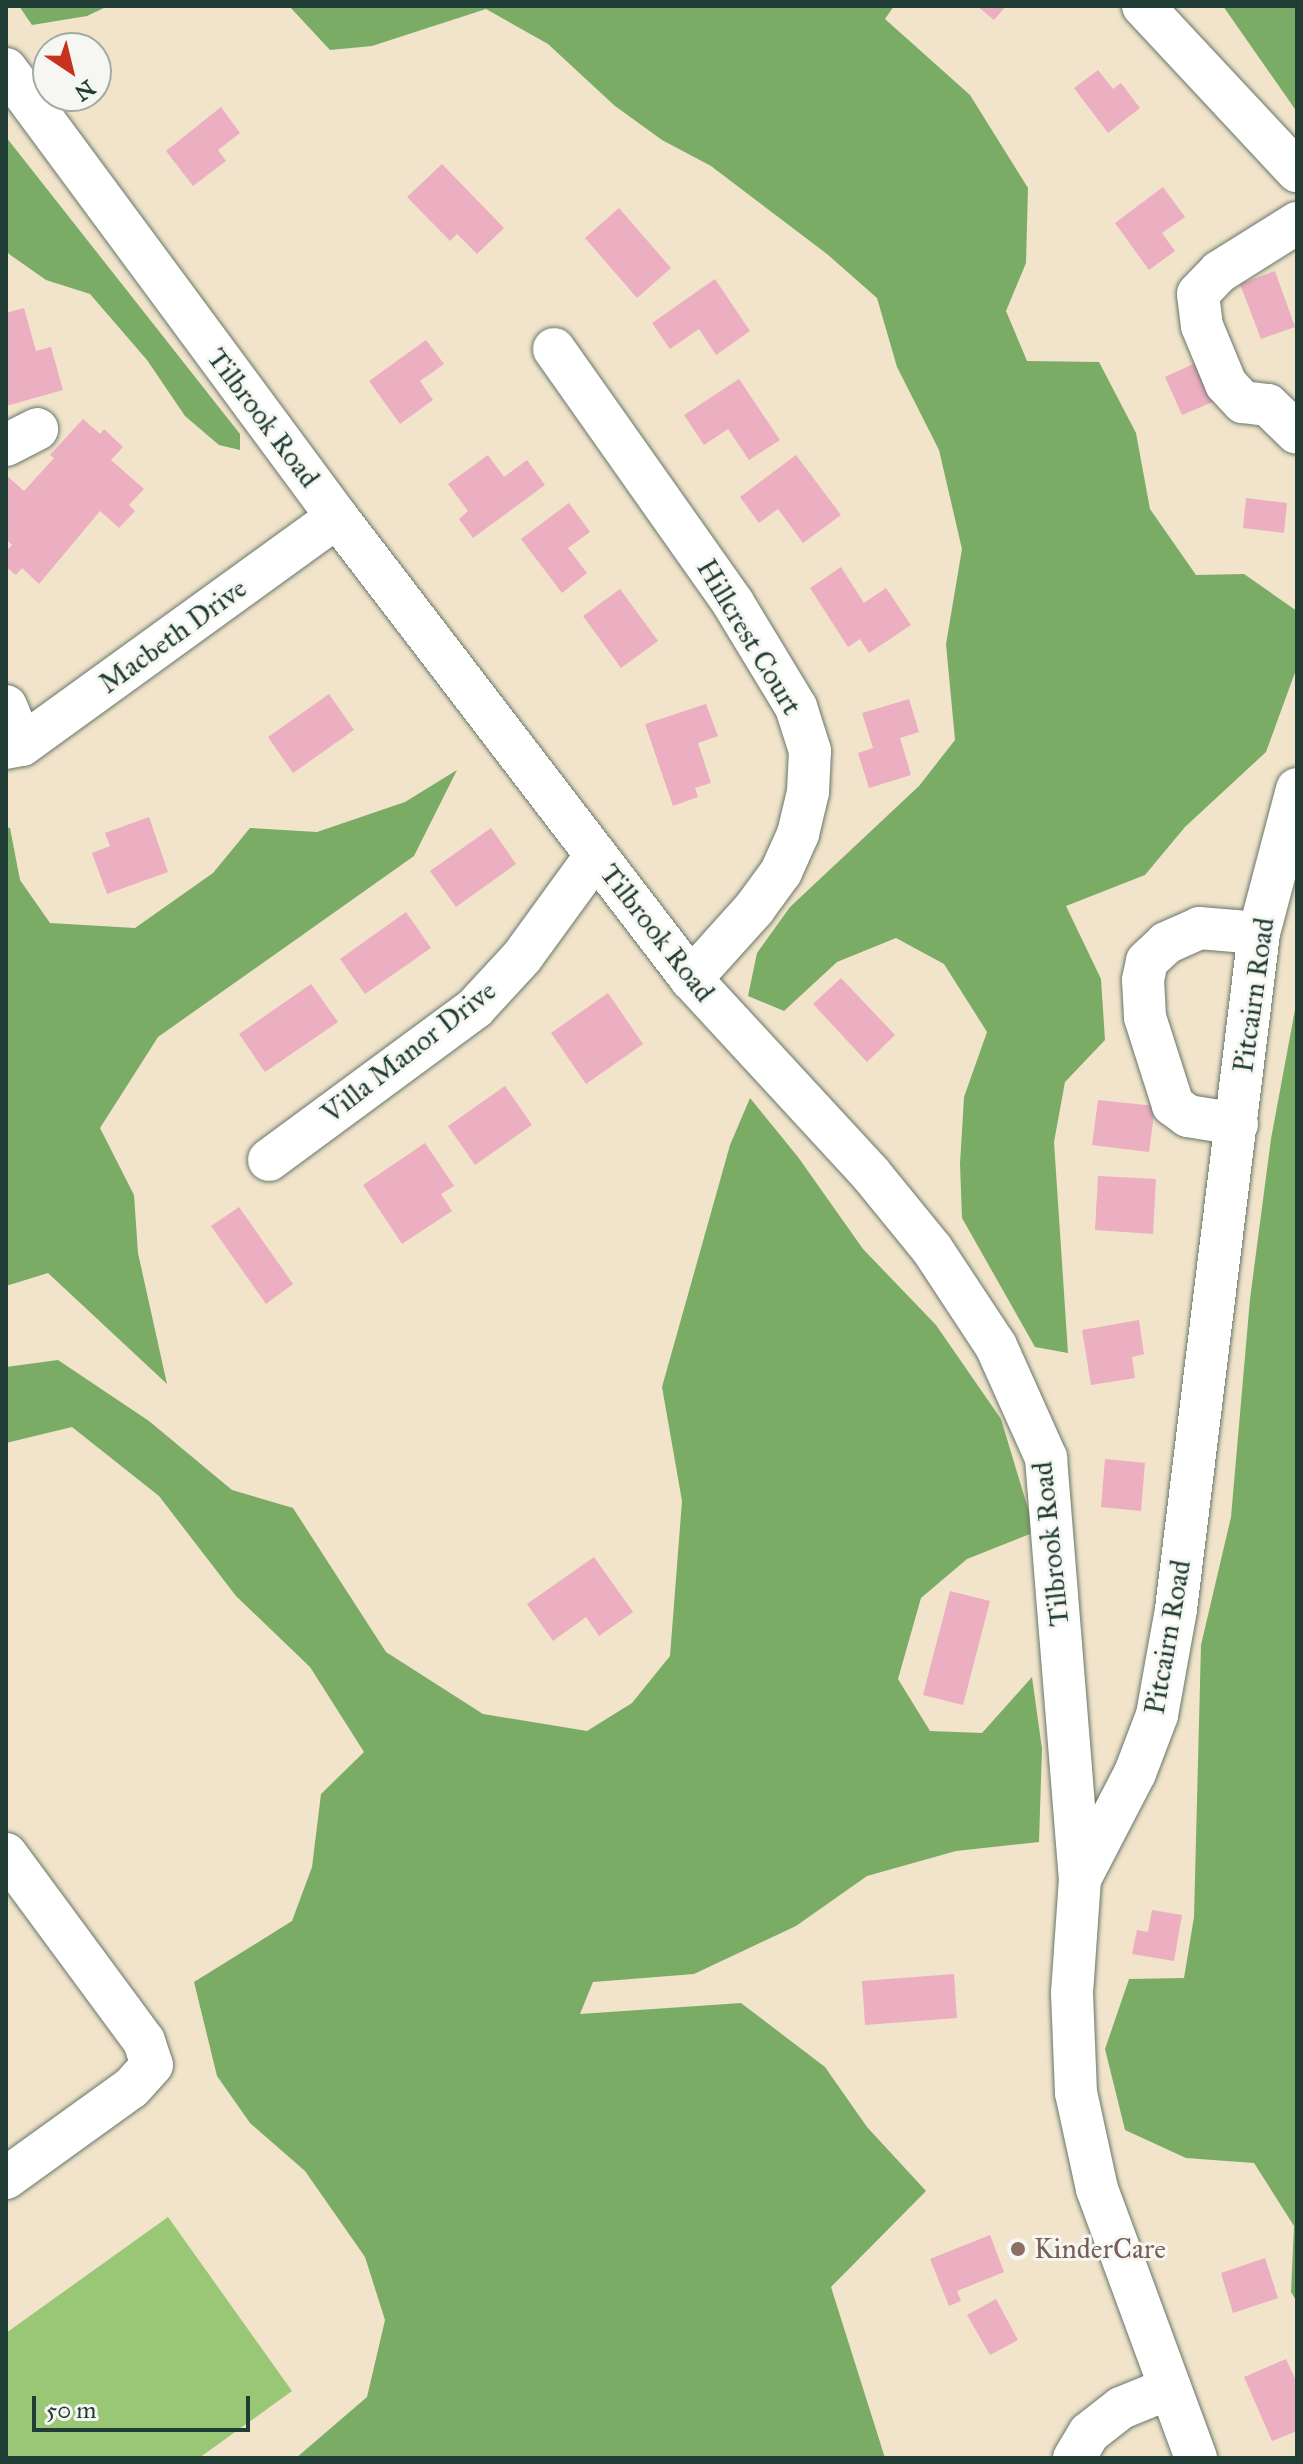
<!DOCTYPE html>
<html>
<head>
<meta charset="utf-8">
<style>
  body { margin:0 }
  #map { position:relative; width:1303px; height:2464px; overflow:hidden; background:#f1e4cb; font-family:"IM FELL Great Primer",serif }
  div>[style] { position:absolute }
  .green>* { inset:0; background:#9ac775 }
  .forest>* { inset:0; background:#7bac66 }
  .building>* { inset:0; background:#ecaec1 }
  .roads { filter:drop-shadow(0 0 2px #687769) drop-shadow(0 0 2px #687769) }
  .minor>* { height:42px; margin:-21px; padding:0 21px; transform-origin:21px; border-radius:21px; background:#fff }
  .dots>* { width:22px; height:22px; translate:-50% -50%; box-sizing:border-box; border:4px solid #f6f6f2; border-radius:50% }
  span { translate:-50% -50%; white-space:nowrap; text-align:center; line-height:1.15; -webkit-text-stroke:6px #f6f6f2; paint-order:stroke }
  .street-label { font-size:28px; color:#1f3d34 }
  .education-label { font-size:28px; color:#785e54 }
  .left { translate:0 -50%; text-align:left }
  .frame { position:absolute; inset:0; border:8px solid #1f3d34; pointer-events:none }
  .north { position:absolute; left:32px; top:32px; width:80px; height:80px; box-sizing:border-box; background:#f6f6f2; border:2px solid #a0aca6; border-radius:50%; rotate:145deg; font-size:22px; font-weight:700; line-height:32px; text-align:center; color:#1f3d34 }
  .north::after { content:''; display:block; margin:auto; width:28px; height:36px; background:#c8321e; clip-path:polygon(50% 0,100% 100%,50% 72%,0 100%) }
  .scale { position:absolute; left:32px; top:2396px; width:218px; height:36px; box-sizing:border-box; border:4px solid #1f3d34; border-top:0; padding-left:10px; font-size:24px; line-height:28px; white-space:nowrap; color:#1f3d34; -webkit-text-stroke:6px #f6f6f2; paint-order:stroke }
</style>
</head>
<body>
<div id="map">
  <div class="green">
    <i style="clip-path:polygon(168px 2217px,292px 2391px,199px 2458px,6px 2458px,6px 2333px)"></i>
  </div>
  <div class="forest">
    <i style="clip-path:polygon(19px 6px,108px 6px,87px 16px,32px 25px)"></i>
    <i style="clip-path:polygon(289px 6px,894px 6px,885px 19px,970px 95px,1028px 188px,1026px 263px,1006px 311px,1027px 361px,1099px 362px,1136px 433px,1150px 509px,1196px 575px,1244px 574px,1297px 611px,1297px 667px,1266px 752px,1185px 827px,1145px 875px,1066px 906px,1101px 979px,1105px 1040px,1065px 1082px,1054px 1142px,1068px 1353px,1035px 1347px,962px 1218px,960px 1164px,964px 1097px,987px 1032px,944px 964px,896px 938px,837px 962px,784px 1011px,748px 996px,757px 953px,790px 907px,919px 786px,955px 740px,946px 644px,962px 549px,939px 450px,897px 367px,877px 298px,827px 254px,711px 166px,662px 140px,615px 106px,548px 44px,486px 9px,372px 46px,330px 50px)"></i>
    <i style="clip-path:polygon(1223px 6px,1297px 6px,1297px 112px)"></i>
    <i style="clip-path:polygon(6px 137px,240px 434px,240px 450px,219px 445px,185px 416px,147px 360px,90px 294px,46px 280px,9px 254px,6px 250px)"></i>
    <i style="clip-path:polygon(457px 770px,414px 856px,158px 1037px,100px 1128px,134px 1195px,138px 1253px,167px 1384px,48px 1273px,6px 1286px,6px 827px,10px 828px,20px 880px,50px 923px,135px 928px,213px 873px,250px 828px,317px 832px,405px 802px)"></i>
    <i style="clip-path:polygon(1297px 999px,1297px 2302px,1291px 2292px,1294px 2226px,1254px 2163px,1186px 2158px,1125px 2130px,1105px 2049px,1129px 1979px,1184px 1978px,1194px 1917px,1201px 1645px,1231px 1517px,1250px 1299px,1271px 1139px)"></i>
    <i style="clip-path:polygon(750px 1098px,798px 1157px,863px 1249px,936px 1325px,1001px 1419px,1035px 1532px,967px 1559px,921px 1598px,898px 1679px,930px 1731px,982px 1733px,1032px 1677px,1042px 1749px,1039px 1842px,956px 1851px,867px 1876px,796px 1926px,694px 1974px,593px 1982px,580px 2014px,741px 2003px,825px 2067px,867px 2127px,926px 2191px,831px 2287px,885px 2458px,296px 2458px,367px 2397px,385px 2320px,365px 2257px,305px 2171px,250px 2123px,217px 2076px,194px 1982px,292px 1921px,312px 1867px,321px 1794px,364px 1752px,310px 1667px,236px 1596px,159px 1496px,72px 1427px,6px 1443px,6px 1367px,58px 1360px,149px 1421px,232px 1490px,293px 1508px,386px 1652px,483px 1714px,587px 1731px,632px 1703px,670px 1656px,682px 1501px,662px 1387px,730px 1145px)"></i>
  </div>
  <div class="building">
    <i style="clip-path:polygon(977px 6px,1006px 6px,994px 20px)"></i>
    <i style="clip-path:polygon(1098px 70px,1113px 89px,1121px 83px,1140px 108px,1108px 133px,1074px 88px)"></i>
    <i style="clip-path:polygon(221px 107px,240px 133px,218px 150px,226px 161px,193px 186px,166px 151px)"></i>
    <i style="clip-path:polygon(442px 164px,504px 228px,477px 254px,457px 234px,450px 241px,407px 197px)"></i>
    <i style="clip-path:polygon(1163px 187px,1185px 217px,1162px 233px,1175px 251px,1149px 270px,1115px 223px)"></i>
    <i style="clip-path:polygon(619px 208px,671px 268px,637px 298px,585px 238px)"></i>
    <i style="clip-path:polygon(1275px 271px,1295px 327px,1261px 339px,1240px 284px)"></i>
    <i style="clip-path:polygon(715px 279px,750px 331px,716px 355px,699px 329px,670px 349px,652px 323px)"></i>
    <i style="clip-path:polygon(24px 308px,36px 351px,51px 347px,63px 390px,6px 406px,6px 313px)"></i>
    <i style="clip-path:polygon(426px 340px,444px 364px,420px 381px,433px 400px,400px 424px,369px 381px)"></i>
    <i style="clip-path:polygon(1204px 359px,1222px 398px,1182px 415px,1165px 377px)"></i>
    <i style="clip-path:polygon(739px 379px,780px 440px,749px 460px,728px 429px,704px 445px,684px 415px)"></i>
    <i style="clip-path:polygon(83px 419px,100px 434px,104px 429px,123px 447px,111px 460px,144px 489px,129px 505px,135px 511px,119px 528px,100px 511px,39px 584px,22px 568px,16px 575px,6px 567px,6px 551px,12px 545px,6px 539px,6px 475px,24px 491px,54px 458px,50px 455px)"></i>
    <i style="clip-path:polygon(488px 455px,504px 477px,527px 460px,545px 485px,473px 538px,459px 519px,468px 511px,448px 484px)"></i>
    <i style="clip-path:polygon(796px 455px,841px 515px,803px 543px,778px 509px,759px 523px,740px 497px)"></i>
    <i style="clip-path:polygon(1246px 498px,1287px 503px,1284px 533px,1243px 528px)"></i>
    <i style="clip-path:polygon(569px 503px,590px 532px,568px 548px,587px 573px,562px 593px,521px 539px)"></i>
    <i style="clip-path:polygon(841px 567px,864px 603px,886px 588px,911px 625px,869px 653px,860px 639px,848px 647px,810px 588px)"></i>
    <i style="clip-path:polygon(620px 589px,658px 641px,621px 668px,583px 616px)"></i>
    <i style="clip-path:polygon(329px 694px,354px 730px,293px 773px,268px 737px)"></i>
    <i style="clip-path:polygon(909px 699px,919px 732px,900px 738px,911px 775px,869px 788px,858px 753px,873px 748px,862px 713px)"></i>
    <i style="clip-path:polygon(706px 704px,718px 736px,698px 743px,711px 783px,695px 788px,698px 797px,673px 806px,645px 724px)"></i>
    <i style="clip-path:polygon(149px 817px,168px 872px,107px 894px,92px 853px,110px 846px,105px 833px)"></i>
    <i style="clip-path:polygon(491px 828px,516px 864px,456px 907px,430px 871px)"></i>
    <i style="clip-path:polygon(406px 912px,431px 948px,365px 994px,340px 959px)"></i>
    <i style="clip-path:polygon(841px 978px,895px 1035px,867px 1062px,813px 1004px)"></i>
    <i style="clip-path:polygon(311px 984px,338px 1022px,265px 1072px,239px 1034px)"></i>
    <i style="clip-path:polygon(608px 993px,643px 1044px,586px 1084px,551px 1033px)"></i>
    <i style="clip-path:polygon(505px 1086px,532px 1125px,475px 1165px,448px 1126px)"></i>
    <i style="clip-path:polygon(1098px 1100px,1155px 1106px,1149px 1152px,1092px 1145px)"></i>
    <i style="clip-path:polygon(425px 1143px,454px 1186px,441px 1194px,452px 1211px,402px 1244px,363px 1185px)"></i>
    <i style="clip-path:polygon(1098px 1176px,1156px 1179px,1153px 1234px,1095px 1230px)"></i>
    <i style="clip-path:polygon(239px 1207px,293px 1284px,266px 1304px,211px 1226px)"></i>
    <i style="clip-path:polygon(1139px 1320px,1144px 1354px,1132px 1357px,1135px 1378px,1091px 1385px,1082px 1330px)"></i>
    <i style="clip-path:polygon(1105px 1459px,1145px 1463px,1141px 1511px,1101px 1507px)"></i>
    <i style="clip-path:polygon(594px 1557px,633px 1612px,599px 1636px,586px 1617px,553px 1641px,527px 1604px)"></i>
    <i style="clip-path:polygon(950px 1591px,990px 1601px,963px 1705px,923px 1695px)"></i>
    <i style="clip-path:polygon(1152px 1910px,1182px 1915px,1174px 1961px,1132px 1954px,1137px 1930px,1148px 1932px)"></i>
    <i style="clip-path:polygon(954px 1974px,957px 2018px,865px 2025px,862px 1981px)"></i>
    <i style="clip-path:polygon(990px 2235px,1004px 2272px,957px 2291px,961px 2301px,949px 2306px,930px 2259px)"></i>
    <i style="clip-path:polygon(1265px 2258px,1278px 2298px,1233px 2313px,1221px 2273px)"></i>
    <i style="clip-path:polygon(996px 2299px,1018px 2340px,990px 2355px,967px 2315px)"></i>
    <i style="clip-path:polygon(1286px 2359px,1297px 2383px,1297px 2431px,1272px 2441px,1244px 2377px)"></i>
  </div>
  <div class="roads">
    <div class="minor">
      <i style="left:1143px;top:6px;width:226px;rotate:47deg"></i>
      <i style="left:6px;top:69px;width:557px;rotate:53.54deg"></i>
      <i style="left:337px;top:517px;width:582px;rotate:52.54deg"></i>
      <i style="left:691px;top:979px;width:264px;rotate:47.3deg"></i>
      <i style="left:870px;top:1173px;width:98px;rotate:50.8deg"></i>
      <i style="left:932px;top:1249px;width:116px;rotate:56.6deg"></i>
      <i style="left:996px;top:1346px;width:123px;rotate:65.9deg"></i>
      <i style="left:1046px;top:1458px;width:422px;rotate:85.4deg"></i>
      <i style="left:1297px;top:223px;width:92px;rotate:147.9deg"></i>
      <i style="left:1219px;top:272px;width:30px;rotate:134deg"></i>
      <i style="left:1198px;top:294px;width:32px;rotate:83deg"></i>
      <i style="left:1202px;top:326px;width:63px;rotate:67.5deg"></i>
      <i style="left:1226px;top:384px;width:25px;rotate:47deg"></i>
      <i style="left:1243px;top:402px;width:25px;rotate:7deg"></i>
      <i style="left:1268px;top:405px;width:40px;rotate:44deg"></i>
      <i style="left:554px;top:349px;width:311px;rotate:54.8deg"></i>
      <i style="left:733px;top:603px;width:122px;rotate:58.8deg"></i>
      <i style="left:796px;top:707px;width:46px;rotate:72.3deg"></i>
      <i style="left:810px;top:751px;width:41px;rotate:92.8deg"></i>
      <i style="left:808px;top:792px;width:43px;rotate:103.4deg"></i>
      <i style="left:798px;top:834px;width:42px;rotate:114.1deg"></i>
      <i style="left:781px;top:872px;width:46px;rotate:126.1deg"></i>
      <i style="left:754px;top:909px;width:94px;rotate:132deg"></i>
      <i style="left:6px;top:445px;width:35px;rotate:-27deg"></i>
      <i style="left:6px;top:706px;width:42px;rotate:67.7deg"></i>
      <i style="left:6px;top:748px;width:16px;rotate:-11deg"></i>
      <i style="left:22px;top:745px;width:389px;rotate:-35.9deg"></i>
      <i style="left:1237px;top:1124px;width:50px;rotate:-170.7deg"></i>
      <i style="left:1188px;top:1116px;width:19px;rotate:-144deg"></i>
      <i style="left:1173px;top:1105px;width:92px;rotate:-107.7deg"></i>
      <i style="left:1145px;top:1017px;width:37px;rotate:-93deg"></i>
      <i style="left:1143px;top:980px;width:19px;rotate:-78deg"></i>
      <i style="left:1147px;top:961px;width:26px;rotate:-43deg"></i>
      <i style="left:1166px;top:943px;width:36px;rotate:-24deg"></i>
      <i style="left:1199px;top:928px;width:60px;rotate:4.8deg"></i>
      <i style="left:269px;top:1160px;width:256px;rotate:-36.4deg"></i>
      <i style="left:475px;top:1008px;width:69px;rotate:-47.3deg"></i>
      <i style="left:522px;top:957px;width:126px;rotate:-54deg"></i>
      <i style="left:6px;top:1854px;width:232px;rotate:53.6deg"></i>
      <i style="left:144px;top:2041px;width:25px;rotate:72deg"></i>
      <i style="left:152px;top:2065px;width:31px;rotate:132deg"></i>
      <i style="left:131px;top:2088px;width:154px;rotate:144.2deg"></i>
      <i style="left:1074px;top:2458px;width:29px;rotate:-59deg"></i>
      <i style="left:1089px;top:2433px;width:41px;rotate:-38deg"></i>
      <i style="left:1121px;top:2408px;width:53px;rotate:-22.2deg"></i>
      <i style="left:1196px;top:2458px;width:287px;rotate:-110.2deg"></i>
      <i style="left:1097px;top:2189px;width:98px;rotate:-102.3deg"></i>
      <i style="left:1076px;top:2093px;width:100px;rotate:-92.3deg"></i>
      <i style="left:1072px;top:1993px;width:114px;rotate:-86deg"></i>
      <i style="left:1080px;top:1879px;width:119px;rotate:-62.6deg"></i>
      <i style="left:1135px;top:1773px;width:62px;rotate:-69.2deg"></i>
      <i style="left:1157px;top:1715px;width:108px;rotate:-79.8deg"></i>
      <i style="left:1176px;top:1609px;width:681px;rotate:-83deg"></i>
      <i style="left:1259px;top:933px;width:149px;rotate:-75.2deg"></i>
    </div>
  </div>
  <div class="dots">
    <i style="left:1018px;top:2249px;background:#8d6e63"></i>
  </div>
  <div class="street-label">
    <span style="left:263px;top:418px;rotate:53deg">Tilbrook Road</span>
    <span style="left:173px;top:636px;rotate:-36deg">Macbeth Drive</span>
    <span style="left:749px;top:637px;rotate:59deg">Hillcrest Court</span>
    <span style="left:657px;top:933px;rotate:52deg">Tilbrook Road</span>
    <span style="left:1254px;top:995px;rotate:-82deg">Pitcairn Road</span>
    <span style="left:409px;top:1052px;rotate:-38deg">Villa Manor Drive</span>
    <span style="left:1051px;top:1544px;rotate:-96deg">Tilbrook Road</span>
    <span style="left:1168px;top:1637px;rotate:-80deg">Pitcairn Road</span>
  </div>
  <div class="education-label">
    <span class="left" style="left:1034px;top:2249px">KinderCare</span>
  </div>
  <div class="frame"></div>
  <div class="north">N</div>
  <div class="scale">50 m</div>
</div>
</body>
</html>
